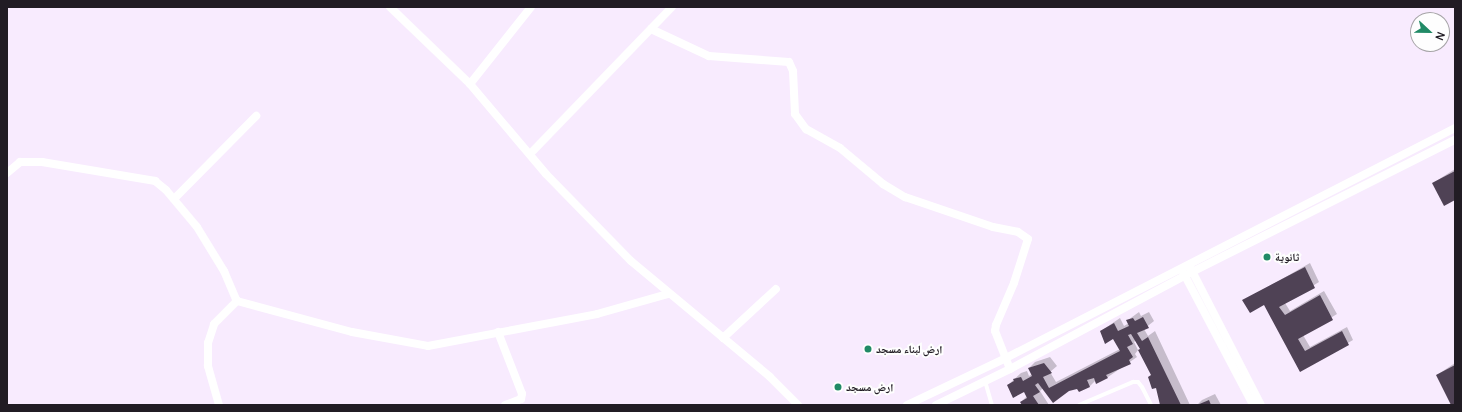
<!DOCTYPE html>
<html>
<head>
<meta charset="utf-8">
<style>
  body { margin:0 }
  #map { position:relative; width:1462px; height:412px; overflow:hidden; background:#f8ebfe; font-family:Manrope,"Noto Naskh Arabic",sans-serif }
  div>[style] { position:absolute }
  .shadow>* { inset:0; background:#0003 }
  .building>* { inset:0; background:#4f4255 }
  .service>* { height:4px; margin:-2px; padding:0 2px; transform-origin:2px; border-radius:2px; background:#fff }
  .minor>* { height:8px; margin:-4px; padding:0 4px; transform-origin:4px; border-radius:4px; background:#fff }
  .dots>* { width:11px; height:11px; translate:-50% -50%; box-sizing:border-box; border:2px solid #fefefe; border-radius:50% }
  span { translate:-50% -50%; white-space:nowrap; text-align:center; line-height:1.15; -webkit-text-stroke:4px #fefefe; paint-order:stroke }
  .poi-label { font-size:11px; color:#211c24; font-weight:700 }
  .left { translate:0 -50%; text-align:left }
  .frame { position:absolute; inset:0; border:8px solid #211c24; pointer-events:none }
  .north { position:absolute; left:1410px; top:12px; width:40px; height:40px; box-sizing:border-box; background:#fefefe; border:1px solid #a6a4a7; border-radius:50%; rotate:112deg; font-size:11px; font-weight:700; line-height:16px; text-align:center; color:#211c24 }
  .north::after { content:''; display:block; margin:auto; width:14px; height:18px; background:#218a66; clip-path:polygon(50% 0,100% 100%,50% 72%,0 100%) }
</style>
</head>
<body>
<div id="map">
  <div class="shadow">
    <i style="clip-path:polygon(1455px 169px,1455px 199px,1433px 183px)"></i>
    <i style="clip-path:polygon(1310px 263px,1319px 282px,1285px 303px,1290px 311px,1324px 291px,1337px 314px,1303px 335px,1310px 347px,1347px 327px,1353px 340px,1300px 371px,1265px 304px,1243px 301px)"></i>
    <i style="clip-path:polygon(1139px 312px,1141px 316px,1149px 312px,1154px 321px,1144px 329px,1148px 336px,1155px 331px,1190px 405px,1167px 405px,1136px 340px,1134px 342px,1138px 350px,1135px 354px,1137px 357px,1108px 377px,1096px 380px,1090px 386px,1069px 390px,1043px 388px,1040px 391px,1049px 405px,1023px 405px,1021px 402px,1027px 396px,1025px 391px,1008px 385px,1021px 373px,1027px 371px,1029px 376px,1032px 374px,1029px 368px,1035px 362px,1050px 357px,1057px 366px,1050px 372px,1056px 382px,1120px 349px,1113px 337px,1101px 331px,1120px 318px,1124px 326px,1129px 323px,1128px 320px)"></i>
    <i style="clip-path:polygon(1455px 363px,1455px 405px,1452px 405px,1437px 375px)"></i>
    <i style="clip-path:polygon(1215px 394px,1221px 405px,1197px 405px,1202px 400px)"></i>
  </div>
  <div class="building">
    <i style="clip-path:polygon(1455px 171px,1455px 200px,1444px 206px,1432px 183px)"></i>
    <i style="clip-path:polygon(1305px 267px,1315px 288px,1279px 307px,1285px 315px,1320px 295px,1333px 320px,1298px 339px,1305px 351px,1342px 331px,1349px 345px,1300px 372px,1264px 305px,1250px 313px,1242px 300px)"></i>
    <i style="clip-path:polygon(1143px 317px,1149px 328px,1137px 333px,1142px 341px,1148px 337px,1181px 405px,1160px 405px,1156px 388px,1152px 389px,1148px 377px,1151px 375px,1138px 350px,1140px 349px,1131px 334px,1128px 335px,1133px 344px,1127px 347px,1133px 357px,1129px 360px,1131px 364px,1106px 375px,1108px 378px,1096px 384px,1094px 378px,1087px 380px,1090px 387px,1079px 392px,1077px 389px,1069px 391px,1053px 403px,1038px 383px,1035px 385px,1040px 392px,1033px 396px,1039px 405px,1022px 405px,1020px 402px,1027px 398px,1024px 392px,1013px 398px,1007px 385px,1014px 381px,1013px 379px,1021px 377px,1023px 381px,1032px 376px,1028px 368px,1044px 363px,1052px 373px,1043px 377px,1049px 388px,1120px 351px,1113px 339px,1105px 344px,1100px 331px,1114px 323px,1118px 331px,1129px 326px,1126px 320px,1133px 318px,1135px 321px)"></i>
    <i style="clip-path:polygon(1455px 365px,1455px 405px,1451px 405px,1436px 375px)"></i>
    <i style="clip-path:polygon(1209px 400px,1211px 405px,1197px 405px)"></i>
  </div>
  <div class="service">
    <i style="left:985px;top:381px;width:25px;rotate:74deg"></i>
    <i style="left:1079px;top:405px;width:59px;rotate:-23.1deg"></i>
    <i style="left:1133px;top:382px;width:5px"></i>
    <i style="left:1138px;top:382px;width:6px;rotate:51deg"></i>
    <i style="left:1142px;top:387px;width:20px;rotate:63deg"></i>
  </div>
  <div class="minor">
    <i style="left:390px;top:7px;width:111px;rotate:43.9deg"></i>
    <i style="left:470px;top:84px;width:118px;rotate:49.8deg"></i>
    <i style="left:546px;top:174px;width:122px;rotate:45.7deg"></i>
    <i style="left:631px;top:261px;width:181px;rotate:39.8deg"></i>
    <i style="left:770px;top:377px;width:40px;rotate:45deg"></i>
    <i style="left:651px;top:29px;width:64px;rotate:25deg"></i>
    <i style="left:709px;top:56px;width:80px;rotate:4.3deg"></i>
    <i style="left:789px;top:62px;width:10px;rotate:66deg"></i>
    <i style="left:793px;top:71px;width:43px;rotate:87.3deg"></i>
    <i style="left:795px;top:114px;width:19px;rotate:54deg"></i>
    <i style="left:806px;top:129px;width:39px;rotate:29deg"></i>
    <i style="left:840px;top:148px;width:56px;rotate:39.9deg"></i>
    <i style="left:883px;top:184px;width:26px;rotate:31deg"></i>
    <i style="left:905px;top:197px;width:93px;rotate:18.8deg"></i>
    <i style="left:993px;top:227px;width:25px;rotate:11deg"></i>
    <i style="left:1018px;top:232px;width:12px;rotate:35deg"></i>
    <i style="left:1028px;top:239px;width:46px;rotate:107.7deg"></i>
    <i style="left:1014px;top:283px;width:46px;rotate:113.2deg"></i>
    <i style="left:996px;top:325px;width:6px;rotate:99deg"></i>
    <i style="left:995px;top:331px;width:41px;rotate:68.5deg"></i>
    <i style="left:470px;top:84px;width:98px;rotate:-51.6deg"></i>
    <i style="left:530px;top:154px;width:204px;rotate:-46deg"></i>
    <i style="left:7px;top:173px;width:17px;rotate:-40deg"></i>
    <i style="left:20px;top:162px;width:22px"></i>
    <i style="left:42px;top:162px;width:115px;rotate:9.5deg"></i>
    <i style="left:155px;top:181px;width:14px;rotate:39deg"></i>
    <i style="left:166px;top:190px;width:48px;rotate:50deg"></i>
    <i style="left:197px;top:227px;width:52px;rotate:58.5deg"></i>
    <i style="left:224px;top:271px;width:33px;rotate:67deg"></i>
    <i style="left:174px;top:199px;width:117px;rotate:-45.3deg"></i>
    <i style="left:1190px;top:267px;width:155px;rotate:62.8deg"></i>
    <i style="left:1183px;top:272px;width:150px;rotate:62.2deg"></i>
    <i style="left:498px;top:332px;width:66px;rotate:68.8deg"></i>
    <i style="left:522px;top:394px;width:5px;rotate:101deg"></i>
    <i style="left:521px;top:399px;width:17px;rotate:159deg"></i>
    <i style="left:723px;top:338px;width:72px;rotate:-42.8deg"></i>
    <i style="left:219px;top:405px;width:41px;rotate:-105.8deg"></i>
    <i style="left:208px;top:366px;width:23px;rotate:-90deg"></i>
    <i style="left:208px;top:343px;width:20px;rotate:-72deg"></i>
    <i style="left:214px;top:324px;width:33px;rotate:-45deg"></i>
    <i style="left:237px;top:301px;width:119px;rotate:15.1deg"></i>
    <i style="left:352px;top:332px;width:77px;rotate:10.4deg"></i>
    <i style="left:428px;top:346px;width:172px;rotate:-10.7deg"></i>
    <i style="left:597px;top:314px;width:74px;rotate:-15.7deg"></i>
    <i style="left:907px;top:405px;width:110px;rotate:-25.4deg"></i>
    <i style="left:1006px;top:358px;width:504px;rotate:-27.12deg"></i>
    <i style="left:936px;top:405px;width:82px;rotate:-25.9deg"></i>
    <i style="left:1010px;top:369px;width:206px;rotate:-28.1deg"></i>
    <i style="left:1192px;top:272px;width:294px;rotate:-26.7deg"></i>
  </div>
  <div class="dots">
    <i style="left:1267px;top:257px;background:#218a66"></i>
    <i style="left:868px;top:349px;background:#218a66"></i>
    <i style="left:838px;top:387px;background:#218a66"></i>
  </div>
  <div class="poi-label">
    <span class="left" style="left:1275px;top:257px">ثانوية</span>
    <span class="left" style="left:876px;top:349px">ارض لبناء مسجد</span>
    <span class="left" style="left:846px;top:387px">ارض مسجد</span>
  </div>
  <div class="frame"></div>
  <div class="north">N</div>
</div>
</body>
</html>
